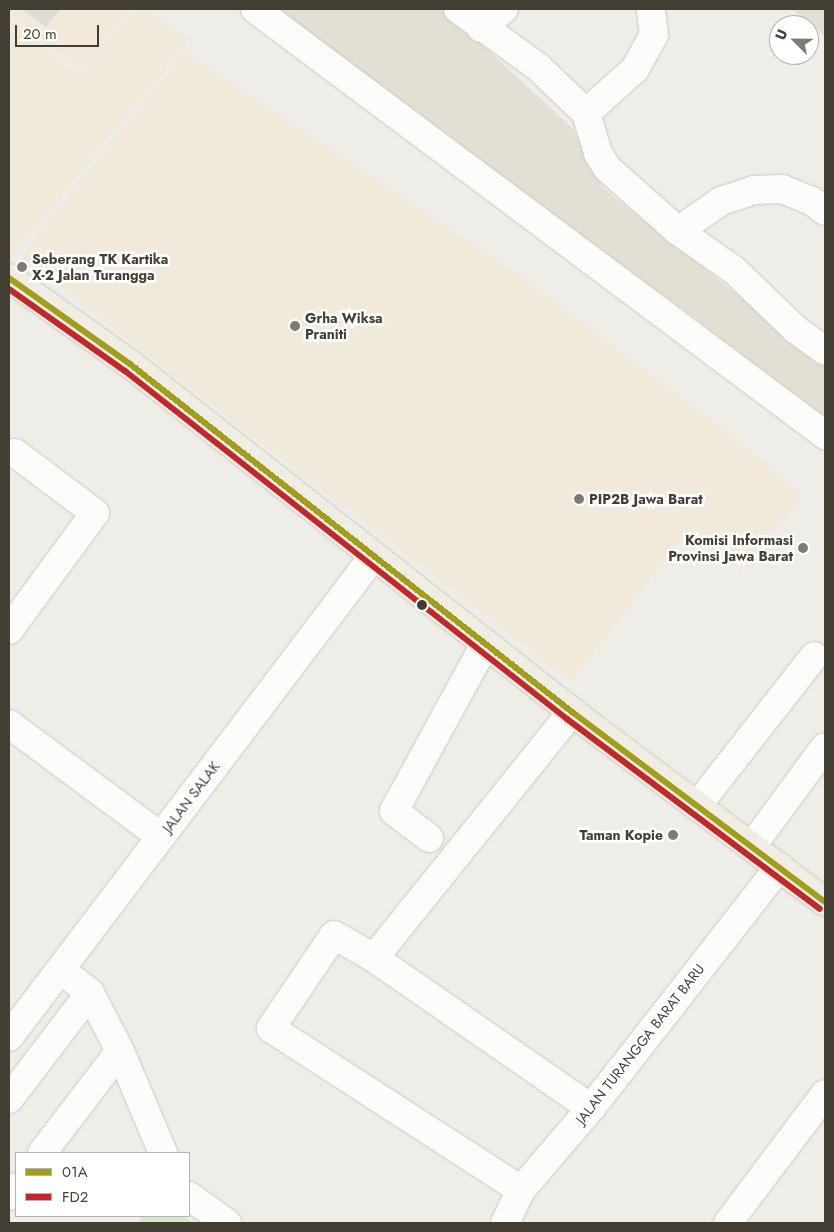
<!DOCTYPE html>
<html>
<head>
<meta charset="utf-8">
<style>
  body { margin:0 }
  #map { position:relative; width:834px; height:1232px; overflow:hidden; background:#eeede7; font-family:Jost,sans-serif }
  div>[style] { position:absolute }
  .residential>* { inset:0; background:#e2dfd4 }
  .commercial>* { inset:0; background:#f1e9da }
  .green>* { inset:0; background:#d9e9c8 }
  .parking>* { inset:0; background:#dddcd7 }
  .roads { filter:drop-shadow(0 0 1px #cccac5) drop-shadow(0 0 1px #cccac5) }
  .minor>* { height:28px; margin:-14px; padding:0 14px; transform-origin:14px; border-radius:14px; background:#fcfcfb }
  .major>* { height:28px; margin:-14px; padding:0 14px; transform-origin:14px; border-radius:14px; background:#f0ede2 }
  .bus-1>* { height:6px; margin:-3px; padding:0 3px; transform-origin:3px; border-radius:3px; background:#a19e1a }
  .bus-2>* { height:6px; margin:-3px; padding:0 3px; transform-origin:3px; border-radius:3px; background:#c0282c }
  .dots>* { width:14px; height:14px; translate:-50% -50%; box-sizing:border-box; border:2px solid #fff; border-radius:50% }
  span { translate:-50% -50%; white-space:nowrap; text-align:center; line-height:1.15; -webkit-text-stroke:5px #fff; paint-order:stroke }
  .poi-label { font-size:14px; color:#433e34; font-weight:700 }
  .left { translate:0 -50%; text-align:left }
  .right { translate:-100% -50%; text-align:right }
  .street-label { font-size:14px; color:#433e34 }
  .frame { position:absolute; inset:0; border:10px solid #433e34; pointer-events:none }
  .legend { position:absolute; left:15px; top:1152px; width:175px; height:65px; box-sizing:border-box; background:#fff; border:1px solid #b4b2ae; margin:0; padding:6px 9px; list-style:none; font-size:15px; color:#433e34 }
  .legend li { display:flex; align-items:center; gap:10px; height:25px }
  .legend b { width:25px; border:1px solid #b4b2ae }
  .north { position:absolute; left:769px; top:15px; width:50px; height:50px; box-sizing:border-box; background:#fff; border:1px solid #b4b2ae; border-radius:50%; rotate:293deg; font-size:14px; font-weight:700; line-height:20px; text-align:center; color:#433e34 }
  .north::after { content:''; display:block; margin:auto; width:18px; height:22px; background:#7f7b73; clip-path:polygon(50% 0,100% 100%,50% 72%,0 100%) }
  .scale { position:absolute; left:15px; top:25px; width:84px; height:22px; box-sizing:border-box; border:2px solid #433e34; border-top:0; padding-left:6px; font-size:15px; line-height:18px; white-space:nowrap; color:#433e34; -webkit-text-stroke:4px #fff; paint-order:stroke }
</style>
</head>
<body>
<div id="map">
  <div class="residential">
    <i style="clip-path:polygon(260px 9px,443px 9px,572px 128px,603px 188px,825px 364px,825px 424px,698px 320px)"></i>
    <i style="clip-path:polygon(792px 9px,825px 9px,825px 36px,812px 26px)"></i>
  </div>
  <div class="commercial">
    <i style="clip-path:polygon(9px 9px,131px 9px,79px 70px,9px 13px)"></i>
    <i style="clip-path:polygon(135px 9px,143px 9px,190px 39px,14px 254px,9px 249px,9px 16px,78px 74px)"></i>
    <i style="clip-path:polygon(184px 51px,507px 266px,729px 433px,804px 496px,740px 571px,688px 531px,571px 682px,20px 256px)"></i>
  </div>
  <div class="green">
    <i style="clip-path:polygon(143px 1216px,183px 1216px,194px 1223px,138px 1223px)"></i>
  </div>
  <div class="parking">
    <i style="clip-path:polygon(22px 9px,60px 9px,46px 27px)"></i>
  </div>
  <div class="roads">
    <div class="minor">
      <i style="left:255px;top:9px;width:712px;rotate:36.77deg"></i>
      <i style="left:458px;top:9px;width:99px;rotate:35.9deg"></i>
      <i style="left:538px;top:67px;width:66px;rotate:43.8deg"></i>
      <i style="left:586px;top:113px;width:42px;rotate:73.3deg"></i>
      <i style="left:598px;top:153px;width:17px;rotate:59deg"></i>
      <i style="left:607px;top:168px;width:95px;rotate:41.6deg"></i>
      <i style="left:678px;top:231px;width:68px;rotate:34.9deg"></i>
      <i style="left:734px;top:270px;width:85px;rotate:44deg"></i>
      <i style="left:795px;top:329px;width:37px;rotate:36deg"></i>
      <i style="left:481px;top:28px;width:30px;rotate:-40deg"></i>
      <i style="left:586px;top:113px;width:66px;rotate:-41.9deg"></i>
      <i style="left:635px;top:69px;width:39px;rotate:-61deg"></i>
      <i style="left:654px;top:35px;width:26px;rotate:-97deg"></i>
      <i style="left:678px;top:231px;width:52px;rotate:-34.9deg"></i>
      <i style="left:721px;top:201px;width:35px;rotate:-18deg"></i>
      <i style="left:754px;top:190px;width:28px;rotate:-2deg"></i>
      <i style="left:782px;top:189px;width:32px;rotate:22deg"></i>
      <i style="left:812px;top:201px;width:16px;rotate:38deg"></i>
      <i style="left:9px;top:630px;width:145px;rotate:-53.7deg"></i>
      <i style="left:95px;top:513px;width:100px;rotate:-143.1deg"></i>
      <i style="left:9px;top:724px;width:189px;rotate:36.6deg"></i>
      <i style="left:697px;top:806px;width:190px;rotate:-52deg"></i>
      <i style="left:429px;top:838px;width:44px;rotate:-142.4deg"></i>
      <i style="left:394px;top:811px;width:190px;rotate:-61.4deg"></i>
      <i style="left:752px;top:846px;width:122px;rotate:-53.7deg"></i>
      <i style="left:374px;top:958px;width:316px;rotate:-51.2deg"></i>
      <i style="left:61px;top:970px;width:37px;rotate:38deg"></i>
      <i style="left:90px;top:993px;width:65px;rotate:62.7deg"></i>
      <i style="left:120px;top:1051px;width:111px;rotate:67.1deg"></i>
      <i style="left:9px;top:1037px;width:602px;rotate:-52.83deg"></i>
      <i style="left:9px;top:1099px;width:133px;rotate:-52.6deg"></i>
      <i style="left:42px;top:1153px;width:128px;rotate:-52.6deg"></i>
      <i style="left:521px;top:1190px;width:298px;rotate:-147.1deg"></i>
      <i style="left:271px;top:1028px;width:112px;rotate:-55.9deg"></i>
      <i style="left:334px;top:935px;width:46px;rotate:29.9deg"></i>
      <i style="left:374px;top:958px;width:264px;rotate:34.7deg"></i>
      <i style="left:9px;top:1196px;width:11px;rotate:-52deg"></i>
      <i style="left:189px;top:1196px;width:47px;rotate:35.4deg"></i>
      <i style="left:505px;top:1223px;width:37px;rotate:-64deg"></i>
      <i style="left:521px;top:1190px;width:108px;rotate:-49.5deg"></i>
      <i style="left:591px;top:1108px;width:306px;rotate:-52deg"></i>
      <i style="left:728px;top:1223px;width:161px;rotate:-53.1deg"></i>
    </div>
    <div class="major">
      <i style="left:9px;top:278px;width:148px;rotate:35.4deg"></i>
      <i style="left:130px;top:364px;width:563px;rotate:38.21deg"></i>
      <i style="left:572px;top:712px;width:316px;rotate:36.9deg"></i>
    </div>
  </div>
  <div class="bus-1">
    <i style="left:9px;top:278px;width:148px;rotate:35.4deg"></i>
    <i style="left:130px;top:364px;width:563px;rotate:38.21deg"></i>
    <i style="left:572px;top:712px;width:316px;rotate:36.9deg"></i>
  </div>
  <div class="bus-2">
    <i style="left:9px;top:289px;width:142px;rotate:35.3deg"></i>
    <i style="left:125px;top:371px;width:563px;rotate:38.21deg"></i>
    <i style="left:567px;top:719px;width:316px;rotate:36.9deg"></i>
  </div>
  <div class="dots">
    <i style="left:22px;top:267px;background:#7f7b73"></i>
    <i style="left:295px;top:326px;background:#7f7b73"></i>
    <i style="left:579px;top:499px;background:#7f7b73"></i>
    <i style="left:803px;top:548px;background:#7f7b73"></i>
    <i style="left:422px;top:605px;background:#433e34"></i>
    <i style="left:673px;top:835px;background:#7f7b73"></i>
  </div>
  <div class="poi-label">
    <span class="left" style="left:32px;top:267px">Seberang TK Kartika<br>X-2 Jalan Turangga</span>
    <span class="left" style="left:305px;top:326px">Grha Wiksa<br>Praniti</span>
    <span class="left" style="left:589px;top:499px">PIP2B Jawa Barat</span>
    <span class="right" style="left:793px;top:548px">Komisi Informasi<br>Provinsi Jawa Barat</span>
    <span class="right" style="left:663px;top:835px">Taman Kopie</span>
  </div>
  <div class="street-label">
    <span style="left:191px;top:797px;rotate:-53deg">JALAN SALAK</span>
    <span style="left:640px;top:1044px;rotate:-52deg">JALAN TURANGGA BARAT BARU</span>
  </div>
  <div class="frame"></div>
  <ul class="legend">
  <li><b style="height:6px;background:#a19e1a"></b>01A</li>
  <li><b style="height:6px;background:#c0282c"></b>FD2</li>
  </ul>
  <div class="north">U</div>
  <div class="scale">20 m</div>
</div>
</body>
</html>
